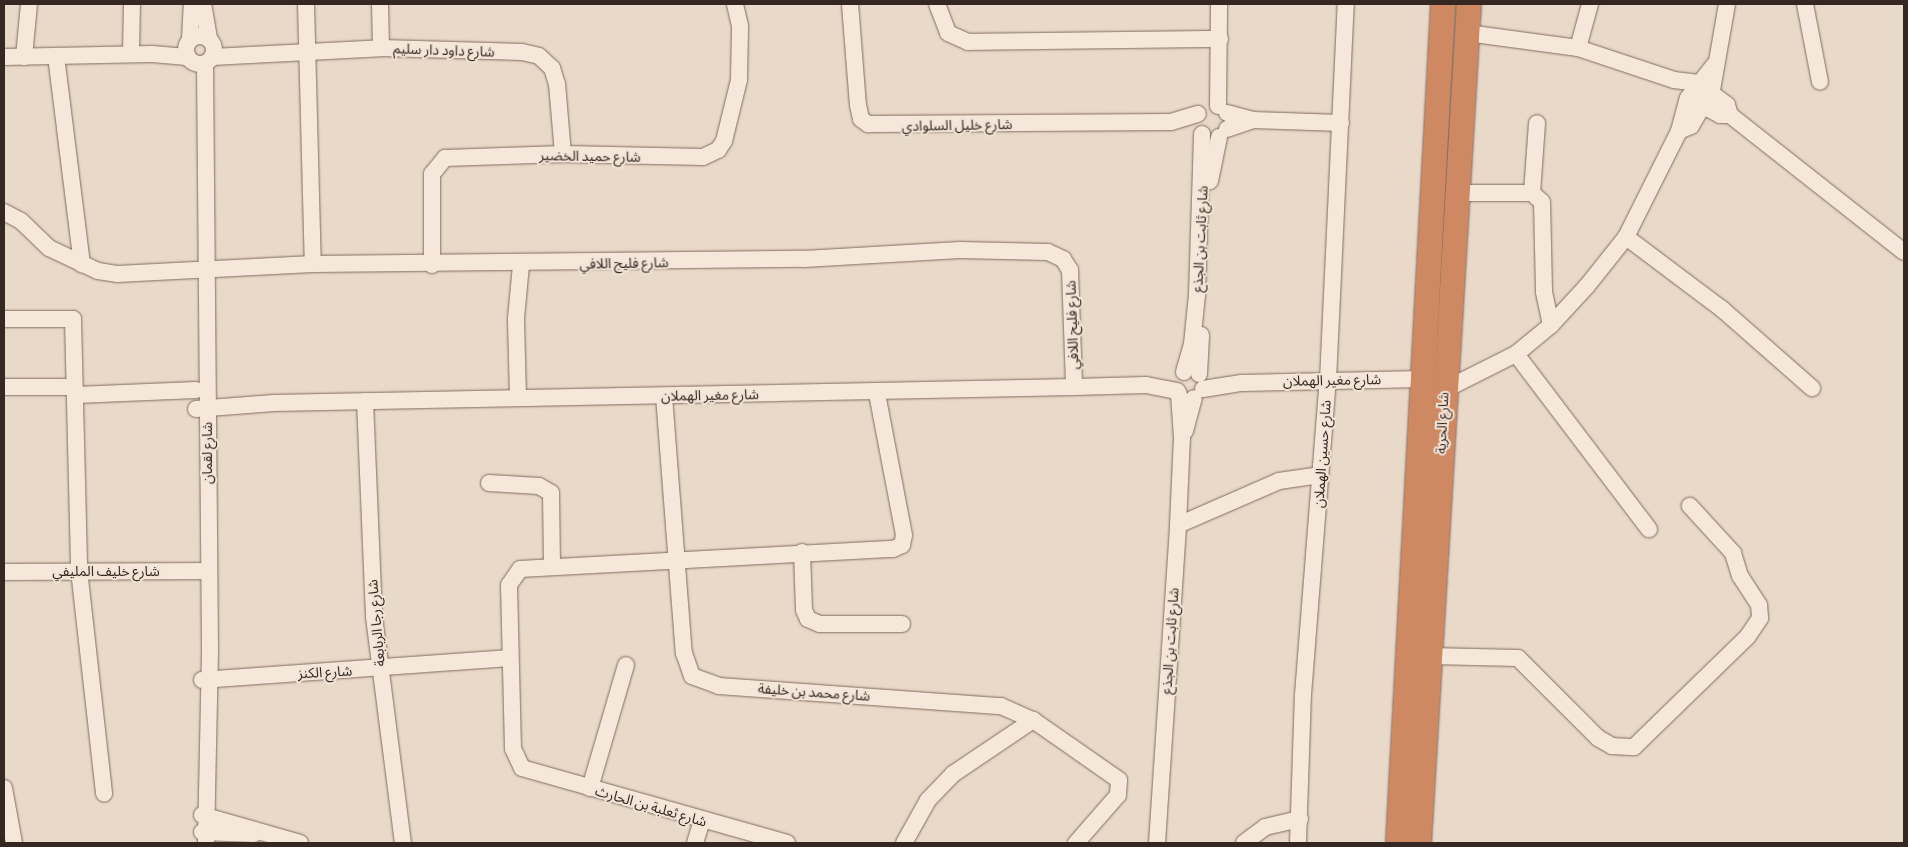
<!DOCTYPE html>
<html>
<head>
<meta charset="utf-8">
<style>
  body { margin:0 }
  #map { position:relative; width:1908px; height:847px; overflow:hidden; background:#e9d9c8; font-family:"Crimson Pro","Noto Sans Arabic",serif }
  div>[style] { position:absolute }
  .roads { filter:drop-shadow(0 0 1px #836b5f) drop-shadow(0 0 1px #836b5f) }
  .minor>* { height:16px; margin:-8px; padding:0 8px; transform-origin:8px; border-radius:8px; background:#f5e8da }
  .minor>.ring { margin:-8px; padding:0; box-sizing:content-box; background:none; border:16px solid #f5e8da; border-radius:50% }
  .highway>* { height:24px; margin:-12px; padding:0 12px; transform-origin:12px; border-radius:12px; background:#ce8963 }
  span { translate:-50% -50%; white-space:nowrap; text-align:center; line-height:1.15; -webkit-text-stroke:4px #f1e4d6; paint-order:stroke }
  .street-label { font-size:14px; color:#352721 }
  .frame { position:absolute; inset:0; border:5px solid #352721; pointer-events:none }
</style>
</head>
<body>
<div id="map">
  <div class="roads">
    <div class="minor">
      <i style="left:203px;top:4px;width:36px;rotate:80deg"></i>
      <i style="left:306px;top:4px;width:260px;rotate:88.5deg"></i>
      <i style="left:380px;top:4px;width:44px;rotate:88.7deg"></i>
      <i style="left:850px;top:4px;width:101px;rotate:85.5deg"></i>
      <i style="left:858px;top:105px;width:14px;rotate:78deg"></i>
      <i style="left:861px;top:119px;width:9px;rotate:36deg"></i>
      <i style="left:868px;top:124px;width:303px;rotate:-0.4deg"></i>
      <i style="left:1171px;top:122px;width:28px;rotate:-17deg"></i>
      <i style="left:937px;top:4px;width:31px;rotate:69deg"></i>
      <i style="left:948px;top:33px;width:22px;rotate:24deg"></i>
      <i style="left:968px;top:42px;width:252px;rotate:-0.7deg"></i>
      <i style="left:1805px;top:4px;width:79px;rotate:79.1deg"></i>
      <i style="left:1467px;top:33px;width:112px;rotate:7.7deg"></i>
      <i style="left:1578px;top:48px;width:101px;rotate:18.4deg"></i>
      <i style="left:1674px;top:80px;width:23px;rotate:7deg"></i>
      <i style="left:1697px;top:83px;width:37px;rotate:36deg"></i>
      <i style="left:1727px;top:105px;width:10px;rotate:73deg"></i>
      <i style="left:1730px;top:115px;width:221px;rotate:38.2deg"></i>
      <i class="ring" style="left:186px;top:36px;width:12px;height:12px"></i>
      <i style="left:190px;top:39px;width:35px;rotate:-87deg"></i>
      <i style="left:1578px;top:48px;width:46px;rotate:-74.7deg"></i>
      <i style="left:131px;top:54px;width:50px;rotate:-88.9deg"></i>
      <i style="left:56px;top:56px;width:210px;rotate:82.9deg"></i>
      <i style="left:4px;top:57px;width:148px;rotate:-1.2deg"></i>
      <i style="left:152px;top:54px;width:35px;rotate:5deg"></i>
      <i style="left:24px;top:57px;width:53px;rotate:-84.6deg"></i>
      <i style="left:212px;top:57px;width:169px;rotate:-3deg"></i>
      <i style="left:381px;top:48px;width:141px;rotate:1.6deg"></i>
      <i style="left:522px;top:52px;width:17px;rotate:13deg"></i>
      <i style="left:539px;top:56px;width:18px;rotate:43deg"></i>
      <i style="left:552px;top:68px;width:17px;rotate:73deg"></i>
      <i style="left:557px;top:84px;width:70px;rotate:85.1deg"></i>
      <i style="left:205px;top:64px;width:587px;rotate:89.51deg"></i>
      <i style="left:210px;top:651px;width:192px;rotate:91.2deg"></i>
      <i style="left:1694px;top:101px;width:30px;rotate:28deg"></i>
      <i style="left:1720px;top:115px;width:10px"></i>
      <i style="left:1218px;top:106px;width:102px;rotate:-89.4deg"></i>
      <i style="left:1227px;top:113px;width:27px;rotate:15deg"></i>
      <i style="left:1253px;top:120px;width:88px;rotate:2deg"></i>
      <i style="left:1227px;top:129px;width:28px;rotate:-19deg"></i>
      <i style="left:1679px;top:131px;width:13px;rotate:-23deg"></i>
      <i style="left:1691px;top:126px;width:42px;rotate:-59.7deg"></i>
      <i style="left:1712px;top:90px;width:87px;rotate:-80.1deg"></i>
      <i style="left:1210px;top:181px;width:45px;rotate:-78.4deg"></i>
      <i style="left:1457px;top:193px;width:75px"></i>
      <i style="left:1532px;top:193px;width:70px;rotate:-85.9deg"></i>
      <i style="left:1532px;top:193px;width:13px;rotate:42deg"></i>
      <i style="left:1542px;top:202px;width:90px;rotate:88.7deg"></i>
      <i style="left:1544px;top:292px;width:34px;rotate:78deg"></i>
      <i style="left:4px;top:212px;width:19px;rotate:28deg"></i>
      <i style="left:21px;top:221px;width:39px;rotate:44deg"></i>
      <i style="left:49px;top:248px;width:54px;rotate:25.1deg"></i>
      <i style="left:98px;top:271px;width:19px;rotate:9deg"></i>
      <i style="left:117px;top:274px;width:196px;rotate:-2.9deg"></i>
      <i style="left:313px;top:264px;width:491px;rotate:-0.6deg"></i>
      <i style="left:804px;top:259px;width:156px;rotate:-3.3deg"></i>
      <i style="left:960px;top:250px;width:88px;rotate:1.3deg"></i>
      <i style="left:1048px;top:252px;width:17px;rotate:25deg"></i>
      <i style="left:1063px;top:259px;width:13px;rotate:58deg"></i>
      <i style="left:1070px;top:270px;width:117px;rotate:88deg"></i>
      <i style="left:1626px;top:237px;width:120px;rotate:36.9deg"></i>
      <i style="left:1722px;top:309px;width:120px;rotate:41.3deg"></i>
      <i style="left:432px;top:265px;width:91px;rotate:-90deg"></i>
      <i style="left:432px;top:174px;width:21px;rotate:-51deg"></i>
      <i style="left:445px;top:158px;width:118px;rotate:-1.9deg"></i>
      <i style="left:563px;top:154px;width:140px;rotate:1.2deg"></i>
      <i style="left:703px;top:157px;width:17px;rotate:-25deg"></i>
      <i style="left:718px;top:150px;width:11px;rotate:-56deg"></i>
      <i style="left:724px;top:141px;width:63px;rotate:-76.2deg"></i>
      <i style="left:739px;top:80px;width:54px;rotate:-88.9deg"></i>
      <i style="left:740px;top:26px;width:23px;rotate:-103deg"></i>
      <i style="left:4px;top:319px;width:69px"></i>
      <i style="left:73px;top:319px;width:251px;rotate:88.6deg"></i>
      <i style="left:79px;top:570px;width:225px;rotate:83.6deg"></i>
      <i style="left:1516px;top:354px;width:220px;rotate:52.8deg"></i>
      <i style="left:1184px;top:372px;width:29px;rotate:-74deg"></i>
      <i style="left:1192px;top:344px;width:49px;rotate:-84.2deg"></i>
      <i style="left:1197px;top:295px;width:161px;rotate:-88.2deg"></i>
      <i style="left:1199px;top:374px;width:39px;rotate:-87deg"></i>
      <i style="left:4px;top:387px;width:70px"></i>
      <i style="left:1203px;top:389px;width:39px;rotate:-9deg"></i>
      <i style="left:1242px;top:383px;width:179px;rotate:-1.3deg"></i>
      <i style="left:1444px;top:390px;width:80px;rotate:-26.6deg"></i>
      <i style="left:1516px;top:354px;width:45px;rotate:-39.6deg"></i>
      <i style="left:1551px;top:325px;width:53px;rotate:-47.3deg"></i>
      <i style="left:1587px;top:286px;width:63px;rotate:-51.5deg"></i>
      <i style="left:1626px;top:237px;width:119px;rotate:-63.4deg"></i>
      <i style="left:1679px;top:131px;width:34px;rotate:-75deg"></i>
      <i style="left:1688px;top:98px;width:43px;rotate:-51.5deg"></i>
      <i style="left:76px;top:395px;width:120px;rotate:-2.4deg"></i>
      <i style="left:664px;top:396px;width:258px;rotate:85.6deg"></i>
      <i style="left:684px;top:653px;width:24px;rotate:71deg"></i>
      <i style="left:692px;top:676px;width:29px;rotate:20deg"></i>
      <i style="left:719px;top:686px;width:283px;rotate:4.1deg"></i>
      <i style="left:1001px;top:706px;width:35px;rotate:24deg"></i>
      <i style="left:1033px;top:720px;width:105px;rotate:34.9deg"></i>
      <i style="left:1119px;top:780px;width:15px;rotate:94deg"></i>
      <i style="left:1118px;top:795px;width:64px;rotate:131.2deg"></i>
      <i style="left:518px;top:397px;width:79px;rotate:-91.5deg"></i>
      <i style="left:516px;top:318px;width:53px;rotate:-84.6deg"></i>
      <i style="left:365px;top:401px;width:216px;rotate:87.6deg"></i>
      <i style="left:374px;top:617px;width:228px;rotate:82.7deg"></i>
      <i style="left:196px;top:409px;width:78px;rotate:-4.4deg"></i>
      <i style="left:274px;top:403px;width:800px;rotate:-1.15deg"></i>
      <i style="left:1074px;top:387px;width:72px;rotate:-1.6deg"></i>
      <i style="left:1146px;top:385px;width:32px;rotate:11deg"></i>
      <i style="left:1185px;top:431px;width:34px;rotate:-75deg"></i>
      <i style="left:489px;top:483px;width:50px;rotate:3.4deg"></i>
      <i style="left:539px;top:486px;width:14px;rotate:30deg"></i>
      <i style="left:551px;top:493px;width:74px;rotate:89.2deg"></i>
      <i style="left:1178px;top:525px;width:110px;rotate:-23.5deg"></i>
      <i style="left:1279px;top:481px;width:41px;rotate:-8.3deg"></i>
      <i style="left:802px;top:552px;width:58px;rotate:88deg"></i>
      <i style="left:804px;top:610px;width:10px;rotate:66deg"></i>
      <i style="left:808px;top:619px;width:13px;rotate:23deg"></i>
      <i style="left:820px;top:624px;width:82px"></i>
      <i style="left:4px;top:572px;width:204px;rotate:-0.3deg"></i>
      <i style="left:1430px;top:656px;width:88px;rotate:1.3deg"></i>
      <i style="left:1518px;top:658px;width:113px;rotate:45deg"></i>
      <i style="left:1598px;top:738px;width:16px;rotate:30deg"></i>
      <i style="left:1612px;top:746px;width:22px;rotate:3deg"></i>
      <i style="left:1634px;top:747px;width:159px;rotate:-44.2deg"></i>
      <i style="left:1748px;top:636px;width:22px;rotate:-56deg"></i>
      <i style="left:1760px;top:618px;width:13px;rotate:-94deg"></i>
      <i style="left:1759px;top:605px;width:35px;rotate:-123deg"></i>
      <i style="left:1740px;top:576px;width:24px;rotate:-107deg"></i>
      <i style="left:1733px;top:553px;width:64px;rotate:-132.5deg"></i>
      <i style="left:202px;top:680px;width:308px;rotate:-4.1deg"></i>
      <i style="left:4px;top:788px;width:56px;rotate:79.7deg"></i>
      <i style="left:590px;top:788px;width:128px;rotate:-73.7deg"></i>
      <i style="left:202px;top:815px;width:102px;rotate:15.9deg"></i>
      <i style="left:202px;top:832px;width:52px;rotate:2.2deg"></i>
      <i style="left:695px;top:843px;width:24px;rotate:-73deg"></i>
      <i style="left:787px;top:843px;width:275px;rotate:-164.2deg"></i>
      <i style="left:522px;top:768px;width:21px;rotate:-115deg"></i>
      <i style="left:513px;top:749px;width:164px;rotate:-91.4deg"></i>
      <i style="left:509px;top:585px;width:19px;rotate:-55deg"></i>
      <i style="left:520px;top:569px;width:374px;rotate:-3.1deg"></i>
      <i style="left:893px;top:549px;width:10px;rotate:-24deg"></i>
      <i style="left:902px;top:545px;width:10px;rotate:-79deg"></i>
      <i style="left:904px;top:535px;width:145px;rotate:-100.8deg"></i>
      <i style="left:904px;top:843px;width:49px;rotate:-60.8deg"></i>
      <i style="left:928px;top:800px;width:36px;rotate:-46deg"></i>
      <i style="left:953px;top:774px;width:97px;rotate:-34deg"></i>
      <i style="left:1157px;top:843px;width:319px;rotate:-86.2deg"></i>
      <i style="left:1178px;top:525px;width:87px;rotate:-87.4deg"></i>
      <i style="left:1182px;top:438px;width:44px;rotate:-93.9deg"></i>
      <i style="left:1244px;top:843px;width:26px;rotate:-37deg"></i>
      <i style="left:1265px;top:827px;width:36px;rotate:-13deg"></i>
      <i style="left:1298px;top:843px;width:148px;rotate:-88.1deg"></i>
      <i style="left:1303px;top:695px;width:316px;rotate:-85.5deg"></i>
      <i style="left:1328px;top:380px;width:376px;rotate:-87.3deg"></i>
    </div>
    <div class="highway">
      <i style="left:1398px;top:843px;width:840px;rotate:-86.93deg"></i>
      <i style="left:1419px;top:843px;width:840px;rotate:-86.59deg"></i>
    </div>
  </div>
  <div class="street-label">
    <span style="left:444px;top:50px;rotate:2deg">شارع داود دار سليم</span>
    <span style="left:957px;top:125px;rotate:-1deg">شارع خليل السلوادي</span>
    <span style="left:590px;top:156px;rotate:1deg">شارع حميد الخضير</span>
    <span style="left:1200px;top:239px;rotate:-87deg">شارع ثابت بن الجذع</span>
    <span style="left:624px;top:263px;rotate:-1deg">شارع فليح اللافي</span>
    <span style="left:1072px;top:325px;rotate:-92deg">شارع فليح اللافي</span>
    <span style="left:1332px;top:380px;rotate:-1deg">شارع مغير الهملان</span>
    <span style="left:710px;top:395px;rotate:-1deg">شارع مغير الهملان</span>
    <span style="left:1442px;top:423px;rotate:-87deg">شارع الحرية</span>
    <span style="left:207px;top:453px;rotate:-90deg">شارع لقمان</span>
    <span style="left:1322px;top:454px;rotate:-86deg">شارع حسين الهملان</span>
    <span style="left:106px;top:571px">شارع خليف المليفي</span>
    <span style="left:376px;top:623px;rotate:-95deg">شارع رجا الربابعة</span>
    <span style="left:1170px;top:641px;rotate:-86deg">شارع ثابت بن الجذع</span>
    <span style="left:325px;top:672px;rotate:-3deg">شارع الكنز</span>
    <span style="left:814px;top:692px;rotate:4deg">شارع محمد بن خليفة</span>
    <span style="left:651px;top:806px;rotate:16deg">شارع ثعلبة بن الحارث</span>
  </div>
  <div class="frame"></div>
</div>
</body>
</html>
